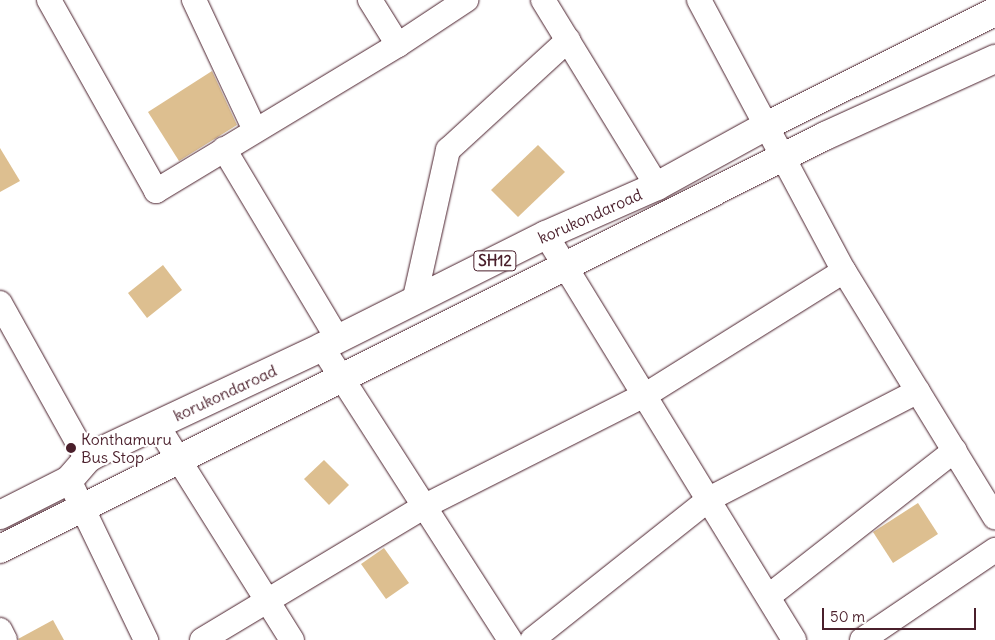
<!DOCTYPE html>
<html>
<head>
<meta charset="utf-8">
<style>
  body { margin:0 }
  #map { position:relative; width:995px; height:640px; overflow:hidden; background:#fff; font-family:Delius,sans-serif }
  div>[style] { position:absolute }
  .building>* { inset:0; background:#ddbf90 }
  .roads { filter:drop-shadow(0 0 1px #4a1f2b) drop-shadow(0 0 1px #4a1f2b) }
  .street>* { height:24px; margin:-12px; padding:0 12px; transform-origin:12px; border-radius:12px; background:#fff }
  .primary>* { height:28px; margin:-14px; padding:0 14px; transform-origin:14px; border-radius:14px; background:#fff }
  .dots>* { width:14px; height:14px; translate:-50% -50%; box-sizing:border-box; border:2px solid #fff; border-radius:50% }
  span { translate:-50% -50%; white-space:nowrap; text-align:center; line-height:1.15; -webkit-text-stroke:4.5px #fff; paint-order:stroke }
  .shield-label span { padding:1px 4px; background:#fff; border:1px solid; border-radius:4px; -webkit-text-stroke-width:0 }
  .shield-label { font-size:15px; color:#4a1f2b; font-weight:700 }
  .street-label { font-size:16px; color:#4a1f2b }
  .poi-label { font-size:16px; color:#4a1f2b }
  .left { translate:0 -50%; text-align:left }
  .scale { position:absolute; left:822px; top:608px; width:154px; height:22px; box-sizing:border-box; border:2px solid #4a1f2b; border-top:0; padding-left:6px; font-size:15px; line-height:18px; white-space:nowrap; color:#4a1f2b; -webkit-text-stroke:4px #fff; paint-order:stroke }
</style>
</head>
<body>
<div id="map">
  <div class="building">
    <i style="clip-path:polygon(212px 71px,237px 125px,179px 161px,148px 112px)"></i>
    <i style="clip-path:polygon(538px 145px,565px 172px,518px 217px,491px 190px)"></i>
    <i style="clip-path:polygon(0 148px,20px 181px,0 192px)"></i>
    <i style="clip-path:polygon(163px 265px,182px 290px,147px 318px,128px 293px)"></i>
    <i style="clip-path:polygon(324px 460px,349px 485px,329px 505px,304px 479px)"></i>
    <i style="clip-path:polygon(918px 503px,938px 534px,893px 563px,873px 532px)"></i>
    <i style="clip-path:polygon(384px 548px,409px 583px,386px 599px,361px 564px)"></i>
    <i style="clip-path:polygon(53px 620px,64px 640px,19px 640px,18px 639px)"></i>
  </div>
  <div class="roads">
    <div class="street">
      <i style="left:49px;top:0;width:219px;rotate:60.7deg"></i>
      <i style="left:156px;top:191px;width:283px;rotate:-31.1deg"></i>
      <i style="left:398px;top:45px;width:82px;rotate:-33.5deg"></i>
      <i style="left:194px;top:0;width:144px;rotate:64.9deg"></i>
      <i style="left:370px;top:0;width:53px;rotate:58.1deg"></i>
      <i style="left:543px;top:0;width:218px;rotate:58.5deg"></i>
      <i style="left:699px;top:0;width:307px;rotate:61.9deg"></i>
      <i style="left:844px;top:271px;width:289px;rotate:58.5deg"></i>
      <i style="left:224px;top:149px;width:220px;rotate:59.1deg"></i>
      <i style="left:546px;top:235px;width:475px;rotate:58.5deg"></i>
      <i style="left:414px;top:302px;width:156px;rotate:-77.4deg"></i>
      <i style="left:448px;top:150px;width:163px;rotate:-42.5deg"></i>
      <i style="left:0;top:303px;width:179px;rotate:60.9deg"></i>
      <i style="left:322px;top:347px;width:348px;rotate:57.3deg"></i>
      <i style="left:157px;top:425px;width:254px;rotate:57.9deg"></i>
      <i style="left:69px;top:480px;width:178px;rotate:64.3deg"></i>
      <i style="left:769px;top:596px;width:236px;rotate:-38.1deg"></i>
      <i style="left:0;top:630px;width:11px;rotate:63deg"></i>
      <i style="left:202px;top:640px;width:260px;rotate:-31deg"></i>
      <i style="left:425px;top:506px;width:249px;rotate:-26.8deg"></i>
      <i style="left:647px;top:394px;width:232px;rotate:-32deg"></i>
      <i style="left:532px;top:640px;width:226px;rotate:-38.5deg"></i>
      <i style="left:709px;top:499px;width:235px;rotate:-27.3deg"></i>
      <i style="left:862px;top:640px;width:161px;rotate:-34.1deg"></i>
    </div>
    <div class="primary">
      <i style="left:0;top:515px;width:77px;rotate:-26.9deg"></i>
      <i style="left:69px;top:480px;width:28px;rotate:-49deg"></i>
      <i style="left:87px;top:459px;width:14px;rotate:-30deg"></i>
      <i style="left:99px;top:452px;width:246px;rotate:-25.2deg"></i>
      <i style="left:322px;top:347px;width:250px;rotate:-26.6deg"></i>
      <i style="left:546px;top:235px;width:121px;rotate:-23.8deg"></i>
      <i style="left:657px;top:186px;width:127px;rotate:-28.8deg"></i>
      <i style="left:768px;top:125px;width:254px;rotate:-26.5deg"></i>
      <i style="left:0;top:549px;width:923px;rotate:-26.59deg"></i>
      <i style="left:825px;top:136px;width:187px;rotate:-24.4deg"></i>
    </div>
  </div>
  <div class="dots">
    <i style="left:71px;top:448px;background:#4a1f2b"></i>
  </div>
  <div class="shield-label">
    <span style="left:495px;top:261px">SH12</span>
  </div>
  <div class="street-label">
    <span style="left:590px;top:216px;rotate:-24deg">korukondaroad</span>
    <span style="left:225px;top:393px;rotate:-25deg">korukondaroad</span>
  </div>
  <div class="poi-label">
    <span class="left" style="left:81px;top:448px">Konthamuru<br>Bus Stop</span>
  </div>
  <div class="scale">50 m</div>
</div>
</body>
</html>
